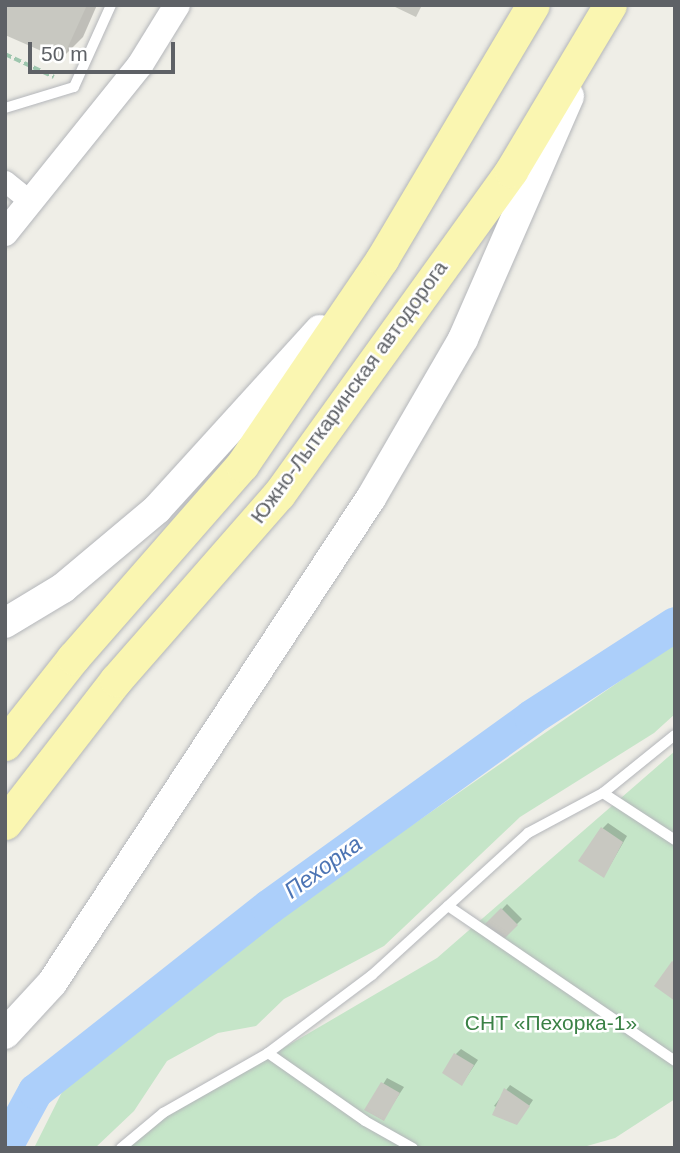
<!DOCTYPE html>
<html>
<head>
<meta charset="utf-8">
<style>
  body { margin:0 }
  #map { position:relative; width:680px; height:1153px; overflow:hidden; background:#efeee7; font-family:Arial,sans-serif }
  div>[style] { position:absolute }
  .green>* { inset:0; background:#c5e5c8 }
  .shadow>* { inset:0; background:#0003 }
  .river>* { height:35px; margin:-17.5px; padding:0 17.5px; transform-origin:17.5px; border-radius:17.5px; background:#accffa }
  .building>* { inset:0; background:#c8c8c1 }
  .path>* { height:3.5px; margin-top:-1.75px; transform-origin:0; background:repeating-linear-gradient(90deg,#9ec6ae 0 7px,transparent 0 10.5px) }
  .roads { filter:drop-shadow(0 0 2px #b4b6ba) drop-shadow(0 0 2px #b4b6ba) }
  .service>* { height:10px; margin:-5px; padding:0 5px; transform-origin:5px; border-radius:5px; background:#fff }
  .minor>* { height:21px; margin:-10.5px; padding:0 10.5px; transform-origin:10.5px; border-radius:10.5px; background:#fff }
  .tertiary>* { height:26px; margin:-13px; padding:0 13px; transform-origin:13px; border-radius:13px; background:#fff }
  .secondary>* { height:30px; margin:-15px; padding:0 15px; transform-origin:15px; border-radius:15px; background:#fff }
  .primary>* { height:33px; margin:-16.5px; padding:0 16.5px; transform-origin:16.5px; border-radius:16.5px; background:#faf6b1 }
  span { translate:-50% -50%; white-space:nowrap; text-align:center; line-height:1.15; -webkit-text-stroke:5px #fff; paint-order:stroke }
  .street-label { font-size:21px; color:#5e6166 }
  .park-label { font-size:21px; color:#3a8145 }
  .water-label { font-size:23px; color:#4c74b4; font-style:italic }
  .frame { position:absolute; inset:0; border:7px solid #5e6166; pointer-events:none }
  .scale { position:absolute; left:28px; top:42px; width:147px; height:32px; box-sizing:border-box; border:4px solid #5e6166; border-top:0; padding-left:9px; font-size:21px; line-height:24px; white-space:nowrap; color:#5e6166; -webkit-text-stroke:5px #fff; paint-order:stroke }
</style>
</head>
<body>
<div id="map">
  <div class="green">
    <i style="clip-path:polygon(675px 643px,675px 714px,654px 733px,520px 817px,384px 946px,284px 999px,256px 1026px,218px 1033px,167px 1061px,134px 1111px,95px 1148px,34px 1148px,68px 1080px,256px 933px)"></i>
    <i style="clip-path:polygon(675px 751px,675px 1099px,615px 1138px,580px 1148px,113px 1148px,437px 958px)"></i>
  </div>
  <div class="shadow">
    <i style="clip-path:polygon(5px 5px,97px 5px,83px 37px,62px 58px)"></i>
    <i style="clip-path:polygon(608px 823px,627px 836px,604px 876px,603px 828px)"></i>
    <i style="clip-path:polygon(507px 904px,522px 919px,502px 939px,488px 924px)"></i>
    <i style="clip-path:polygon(461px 1049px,478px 1060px,462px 1084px,456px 1054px)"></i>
    <i style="clip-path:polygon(387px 1078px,404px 1087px,383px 1119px,367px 1109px)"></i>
    <i style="clip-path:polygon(510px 1085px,533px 1100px,521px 1118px,494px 1106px)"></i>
  </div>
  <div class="river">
    <i style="left:5px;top:1146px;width:63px;rotate:-61.4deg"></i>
    <i style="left:35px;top:1091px;width:297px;rotate:-38.3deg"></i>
    <i style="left:268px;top:907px;width:324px;rotate:-35.8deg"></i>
    <i style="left:531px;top:717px;width:171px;rotate:-32.9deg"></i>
  </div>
  <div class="building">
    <i style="clip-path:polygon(5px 5px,87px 5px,62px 60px,5px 35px)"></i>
    <i style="clip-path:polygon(391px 5px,422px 5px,416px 17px)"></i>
    <i style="clip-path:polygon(601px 827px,623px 842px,604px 878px,578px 861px)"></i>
    <i style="clip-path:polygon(501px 908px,518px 925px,502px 941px,485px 924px)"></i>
    <i style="clip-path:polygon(672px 961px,675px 963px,675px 1001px,654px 986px)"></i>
    <i style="clip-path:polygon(454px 1053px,474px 1065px,462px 1086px,442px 1073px)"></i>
    <i style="clip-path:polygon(381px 1082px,400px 1093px,384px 1121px,364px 1110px)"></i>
    <i style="clip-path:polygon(504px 1088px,530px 1106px,517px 1125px,492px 1115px)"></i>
  </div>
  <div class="path">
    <i style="left:5px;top:54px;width:54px;rotate:25.1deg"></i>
  </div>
  <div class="roads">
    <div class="service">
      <i style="left:5px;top:108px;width:72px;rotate:-16.9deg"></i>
      <i style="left:74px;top:87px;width:90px;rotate:-65.7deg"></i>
      <i style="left:603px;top:793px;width:86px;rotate:33.1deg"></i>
      <i style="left:448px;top:906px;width:275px;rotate:34.3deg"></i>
      <i style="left:268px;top:1053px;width:118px;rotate:35deg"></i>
      <i style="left:365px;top:1121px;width:55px;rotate:29.4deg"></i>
      <i style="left:121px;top:1148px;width:55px;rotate:-39.8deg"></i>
      <i style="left:163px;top:1113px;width:121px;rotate:-29.7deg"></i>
      <i style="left:268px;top:1053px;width:130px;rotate:-36.9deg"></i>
      <i style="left:372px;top:975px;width:211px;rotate:-42.3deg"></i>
      <i style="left:528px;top:833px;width:85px;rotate:-28.1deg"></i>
      <i style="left:603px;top:793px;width:92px;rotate:-38.9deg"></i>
    </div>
    <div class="minor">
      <i style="left:5px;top:181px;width:33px;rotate:39deg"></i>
    </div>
    <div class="tertiary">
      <i style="left:5px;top:233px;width:216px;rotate:-51.2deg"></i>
      <i style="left:140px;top:65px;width:70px;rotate:-58.3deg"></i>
    </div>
    <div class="secondary">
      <i style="left:5px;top:623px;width:68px;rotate:-31.1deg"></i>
      <i style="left:63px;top:588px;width:123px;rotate:-40deg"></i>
      <i style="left:157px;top:509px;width:242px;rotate:-47.7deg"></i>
      <i style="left:5px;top:1034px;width:69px;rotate:-47.3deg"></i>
      <i style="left:52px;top:983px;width:581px;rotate:-56.67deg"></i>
      <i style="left:371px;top:498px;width:184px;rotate:-59.9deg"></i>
      <i style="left:463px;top:339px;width:265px;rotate:-66.4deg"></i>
    </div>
    <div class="primary">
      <i style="left:5px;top:744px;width:110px;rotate:-51.7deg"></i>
      <i style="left:73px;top:658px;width:257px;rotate:-48.8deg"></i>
      <i style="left:242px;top:465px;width:249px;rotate:-55.8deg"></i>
      <i style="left:382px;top:259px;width:295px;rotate:-59.3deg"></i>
      <i style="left:5px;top:823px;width:181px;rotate:-52.2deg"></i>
      <i style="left:116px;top:680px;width:247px;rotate:-48.8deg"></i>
      <i style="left:279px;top:494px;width:398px;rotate:-54.3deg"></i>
      <i style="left:511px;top:171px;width:193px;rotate:-59.2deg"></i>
    </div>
  </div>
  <div class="street-label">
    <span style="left:349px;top:392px;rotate:-54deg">Южно-Лыткаринская автодорога</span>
  </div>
  <div class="park-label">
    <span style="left:551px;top:1023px">СНТ «Пехорка-1»</span>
  </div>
  <div class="water-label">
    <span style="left:323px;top:867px;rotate:-36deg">Пехорка</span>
  </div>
  <div class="frame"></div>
  <div class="scale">50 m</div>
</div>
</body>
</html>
